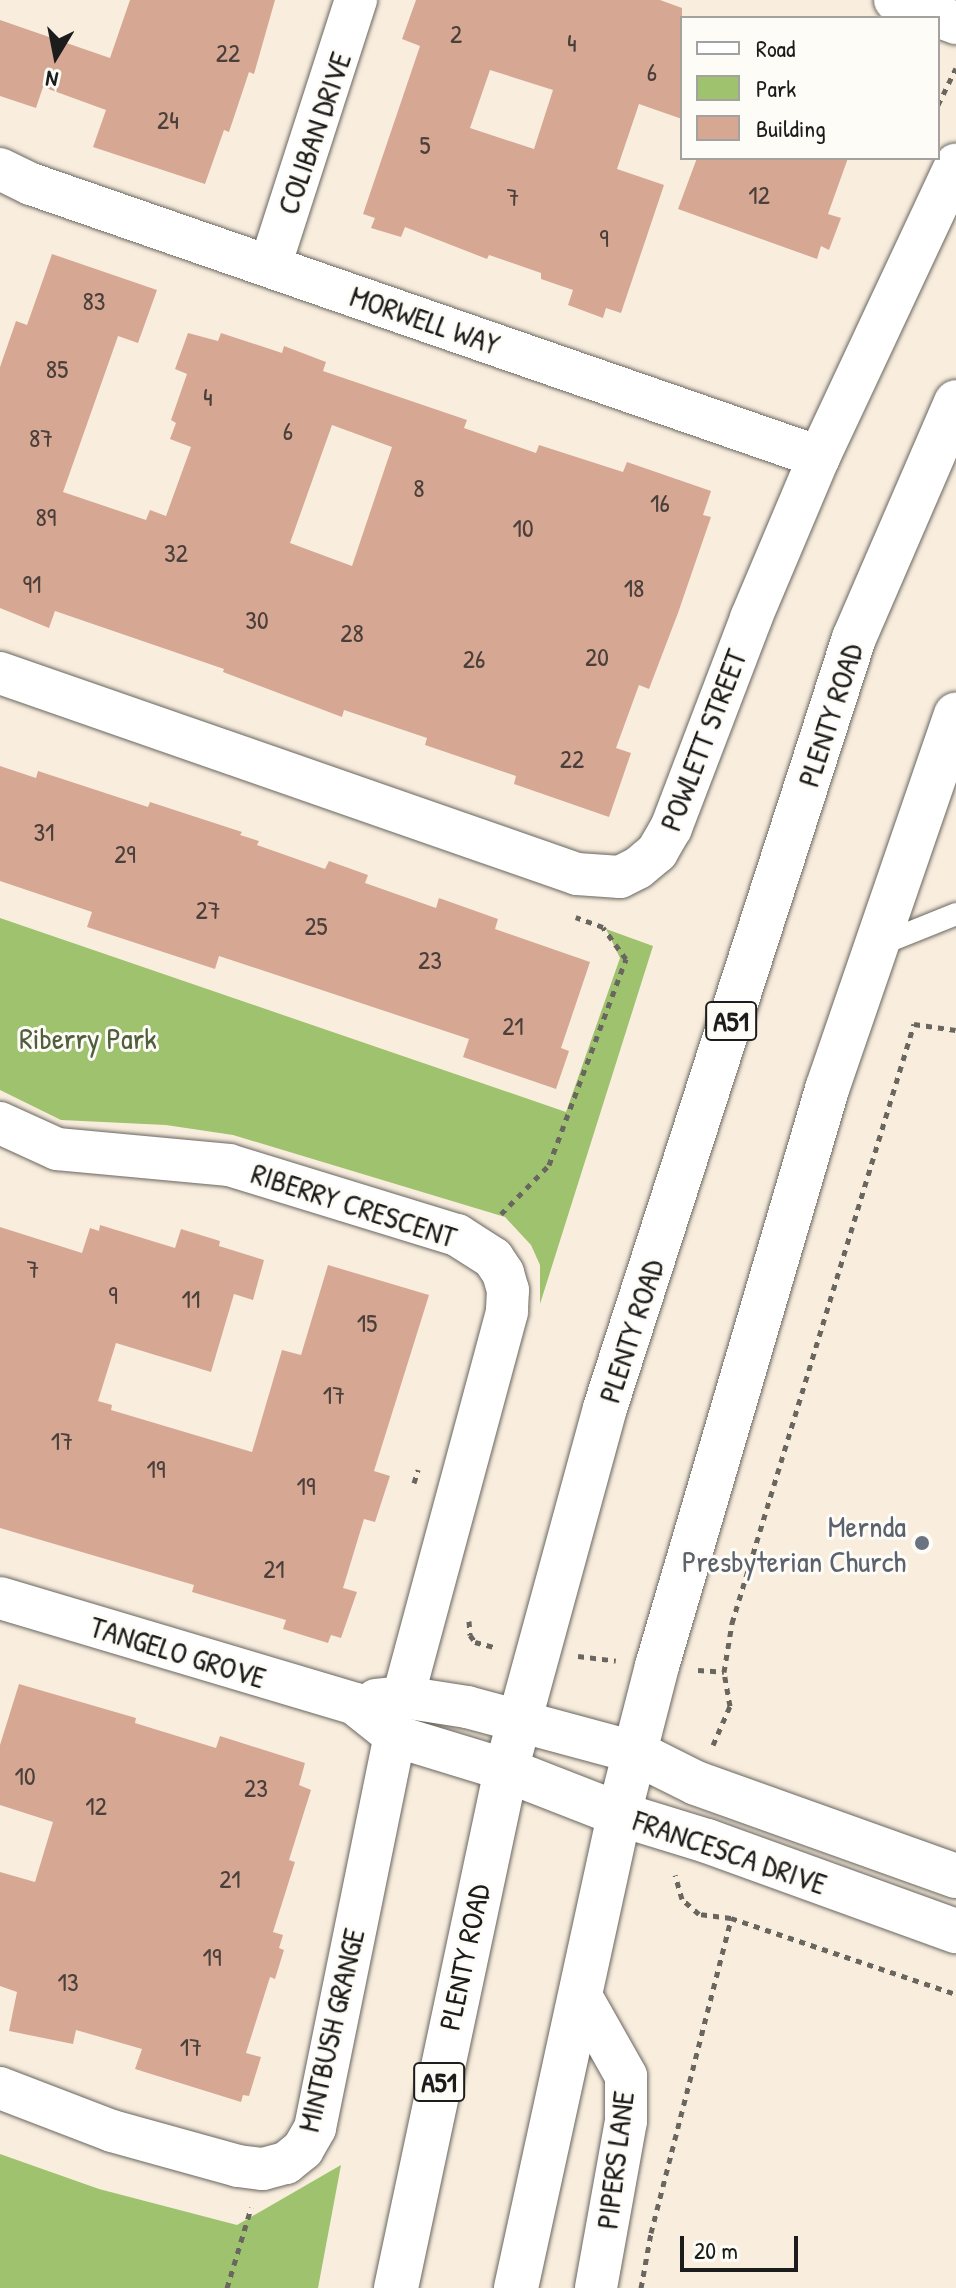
<!DOCTYPE html>
<html>
<head>
<meta charset="utf-8">
<style>
  body { margin:0 }
  #map { position:relative; width:956px; height:2288px; overflow:hidden; background:#f9eede; font-family:"Patrick Hand",sans-serif }
  div>[style] { position:absolute }
  .green>* { inset:0; background:#9ec26d }
  .building>* { inset:0; background:#d6a894 }
  .path>* { height:5px; margin-top:-2.5px; transform-origin:0; background:repeating-linear-gradient(90deg,#696660 0 6px,transparent 0 12px) }
  .roads { filter:drop-shadow(0 0 2px #696660) drop-shadow(0 0 2px #696660) }
  .service>* { height:22px; margin:-11px; padding:0 11px; transform-origin:11px; border-radius:11px; background:#fff }
  .minor>* { height:42px; margin:-21px; padding:0 21px; transform-origin:21px; border-radius:21px; background:#fff }
  .tertiary>* { height:44px; margin:-22px; padding:0 22px; transform-origin:22px; border-radius:22px; background:#fff }
  .trunk>* { height:44px; margin:-22px; padding:0 22px; transform-origin:22px; border-radius:22px; background:#fff }
  .dots>* { width:22px; height:22px; translate:-50% -50%; box-sizing:border-box; border:4px solid #fdfcf7; border-radius:50% }
  span { translate:-50% -50%; white-space:nowrap; text-align:center; line-height:1.15; -webkit-text-stroke:6px #fdfcf7; paint-order:stroke }
  .number-label { font-size:26px; color:#4a3f3a }
  .number-label span { -webkit-text-stroke-width:0 }
  .shield-label span { padding:2px 6px; background:#fdfcf7; border:2px solid; border-radius:6px; -webkit-text-stroke-width:0 }
  .shield-label { font-size:28px; color:#1c1c1c; font-weight:700 }
  .street-label { font-size:30px; color:#1c1c1c }
  .park-label { font-size:30px; color:#505e3c }
  .worship-label { font-size:30px; color:#5b616d }
  .right { translate:-100% -50%; text-align:right }
  .legend { position:absolute; left:680px; top:16px; width:260px; height:144px; box-sizing:border-box; background:#fdfcf7; border:2px solid #a3a29f; margin:0; padding:10px 14px; list-style:none; font-size:24px; color:#1c1c1c }
  .legend li { display:flex; align-items:center; gap:16px; height:40px }
  .legend b { width:40px; border:2px solid #a3a29f }
  .north { position:absolute; left:16px; top:16px; width:80px; height:80px; -webkit-text-stroke:6px #fdfcf7; paint-order:stroke; rotate:190deg; font-size:22px; font-weight:700; line-height:32px; text-align:center; color:#1c1c1c }
  .north::after { content:''; display:block; margin:auto; width:28px; height:36px; background:#1c1c1c; clip-path:polygon(50% 0,100% 100%,50% 72%,0 100%) }
  .scale { position:absolute; left:680px; top:2236px; width:118px; height:36px; box-sizing:border-box; border:4px solid #1c1c1c; border-top:0; padding-left:10px; font-size:24px; line-height:28px; white-space:nowrap; color:#1c1c1c; -webkit-text-stroke:6px #fdfcf7; paint-order:stroke }
</style>
</head>
<body>
<div id="map">
  <div class="green">
    <i style="clip-path:polygon(0 918px,566px 1112px,620px 958px,606px 929px,653px 946px,540px 1304px,540px 1265px,531px 1245px,505px 1217px,233px 1135px,166px 1125px,61px 1120px,0 1090px)"></i>
    <i style="clip-path:polygon(0 2154px,99px 2189px,237px 2225px,341px 2165px,318px 2288px,0 2288px)"></i>
  </div>
  <div class="building">
    <i style="clip-path:polygon(130px 0,275px 0,254px 74px,249px 72px,229px 132px,224px 130px,205px 184px,93px 147px,106px 110px,43px 87px,36px 108px,0 96px,0 20px,110px 58px)"></i>
    <i style="clip-path:polygon(evenodd,416px 0,660px 0,682px 8px,682px 119px,639px 104px,617px 169px,664px 185px,621px 313px,606px 308px,603px 318px,568px 305px,573px 290px,541px 279px,541px 273px,489px 255px,487px 259px,405px 227px,401px 237px,371px 228px,375px 218px,363px 214px,420px 46px,402px 39px,416px 0,490px 70px,553px 90px,534px 149px,470px 128px,490px 70px)"></i>
    <i style="clip-path:polygon(697px 158px,848px 158px,828px 214px,841px 218px,829px 250px,821px 246px,817px 259px,678px 209px)"></i>
    <i style="clip-path:polygon(evenodd,52px 254px,157px 290px,138px 343px,118px 336px,117px 339px,63px 492px,146px 520px,150px 510px,166px 516px,191px 447px,170px 439px,176px 423px,171px 420px,187px 374px,175px 369px,188px 333px,218px 341px,221px 333px,282px 353px,284px 346px,326px 362px,323px 371px,467px 420px,464px 428px,536px 453px,539px 445px,623px 472px,627px 462px,711px 491px,703px 515px,711px 517px,678px 613px,649px 689px,639px 685px,616px 748px,631px 753px,609px 817px,514px 784px,516px 776px,425px 745px,427px 738px,344px 710px,342px 717px,223px 672px,224px 669px,55px 611px,49px 628px,0 608px,0 367px,16px 321px,27px 325px,52px 254px,332px 425px,392px 447px,352px 566px,290px 543px,332px 425px)"></i>
    <i style="clip-path:polygon(0 766px,36px 778px,38px 771px,148px 807px,150px 802px,242px 832px,240px 835px,259px 841px,257px 845px,325px 869px,329px 861px,368px 875px,365px 883px,436px 908px,439px 898px,498px 919px,495px 929px,590px 962px,561px 1048px,569px 1051px,556px 1089px,463px 1057px,469px 1039px,219px 956px,215px 969px,87px 927px,92px 912px,0 881px)"></i>
    <i style="clip-path:polygon(100px 1225px,175px 1248px,181px 1229px,220px 1241px,219px 1246px,264px 1260px,253px 1300px,234px 1294px,211px 1372px,116px 1343px,98px 1401px,112px 1405px,111px 1410px,252px 1452px,282px 1350px,301px 1355px,328px 1265px,429px 1295px,374px 1471px,390px 1476px,375px 1522px,364px 1519px,343px 1588px,357px 1592px,341px 1638px,331px 1635px,328px 1643px,283px 1629px,286px 1620px,192px 1592px,194px 1585px,0 1528px,0 1227px,82px 1253px,90px 1228px,99px 1231px)"></i>
    <i style="clip-path:polygon(19px 1684px,136px 1718px,135px 1723px,216px 1748px,220px 1736px,305px 1763px,299px 1785px,311px 1790px,289px 1860px,295px 1862px,273px 1932px,283px 1935px,279px 1948px,284px 1950px,275px 1979px,270px 1977px,246px 2053px,261px 2057px,249px 2096px,243px 2095px,241px 2102px,135px 2069px,142px 2049px,76px 2030px,73px 2044px,9px 2031px,17px 1992px,0 1986px,0 1872px,35px 1882px,53px 1822px,0 1805px,0 1745px)"></i>
  </div>
  <div class="path">
    <i style="left:938px;top:105px;width:41px;rotate:-64.1deg"></i>
    <i style="left:501px;top:1214px;width:69px;rotate:-45.6deg"></i>
    <i style="left:549px;top:1165px;width:220px;rotate:-69.5deg"></i>
    <i style="left:626px;top:959px;width:39px;rotate:-126deg"></i>
    <i style="left:603px;top:927px;width:29px;rotate:-160deg"></i>
    <i style="left:414px;top:1483px;width:14px;rotate:-73deg"></i>
    <i style="left:469px;top:1621px;width:14px;rotate:86deg"></i>
    <i style="left:470px;top:1635px;width:9px;rotate:54deg"></i>
    <i style="left:475px;top:1642px;width:23px;rotate:15deg"></i>
    <i style="left:578px;top:1656px;width:38px;rotate:7deg"></i>
    <i style="left:698px;top:1670px;width:26px;rotate:4deg"></i>
    <i style="left:713px;top:1745px;width:43px;rotate:-66.4deg"></i>
    <i style="left:730px;top:1706px;width:35px;rotate:-100deg"></i>
    <i style="left:724px;top:1672px;width:50px;rotate:-80.7deg"></i>
    <i style="left:732px;top:1623px;width:626px;rotate:-73.1deg"></i>
    <i style="left:914px;top:1024px;width:42px;rotate:8.1deg"></i>
    <i style="left:731px;top:1918px;width:237px;rotate:18.7deg"></i>
    <i style="left:227px;top:2288px;width:84px;rotate:-73.3deg"></i>
    <i style="left:641px;top:2288px;width:56px;rotate:-79.7deg"></i>
    <i style="left:651px;top:2233px;width:325px;rotate:-75.7deg"></i>
    <i style="left:731px;top:1918px;width:32px;rotate:-173deg"></i>
    <i style="left:699px;top:1914px;width:23px;rotate:-139deg"></i>
    <i style="left:682px;top:1899px;width:25px;rotate:-106deg"></i>
  </div>
  <div class="roads">
    <div class="service">
      <i style="left:879px;top:945px;width:83px;rotate:-21.9deg"></i>
    </div>
    <div class="minor">
      <i style="left:895px;top:0;width:65px;rotate:20.7deg"></i>
      <i style="left:0;top:169px;width:34px;rotate:26deg"></i>
      <i style="left:31px;top:184px;width:834px;rotate:19.11deg"></i>
      <i style="left:270px;top:266px;width:280px;rotate:-72.1deg"></i>
      <i style="left:0;top:673px;width:611px;rotate:19.21deg"></i>
      <i style="left:577px;top:874px;width:43px;rotate:4deg"></i>
      <i style="left:620px;top:877px;width:20px;rotate:-27deg"></i>
      <i style="left:638px;top:868px;width:25px;rotate:-40deg"></i>
      <i style="left:657px;top:852px;width:28px;rotate:-60deg"></i>
      <i style="left:671px;top:828px;width:225px;rotate:-69.1deg"></i>
      <i style="left:751px;top:618px;width:175px;rotate:-67.1deg"></i>
      <i style="left:819px;top:457px;width:323px;rotate:-64.9deg"></i>
      <i style="left:0;top:1123px;width:63px;rotate:24.5deg"></i>
      <i style="left:57px;top:1149px;width:173px;rotate:5.3deg"></i>
      <i style="left:229px;top:1165px;width:239px;rotate:17.1deg"></i>
      <i style="left:457px;top:1235px;width:43px;rotate:32.6deg"></i>
      <i style="left:493px;top:1258px;width:18px;rotate:56deg"></i>
      <i style="left:503px;top:1273px;width:18px;rotate:74deg"></i>
      <i style="left:508px;top:1290px;width:22px;rotate:93deg"></i>
      <i style="left:507px;top:1312px;width:399px;rotate:105.1deg"></i>
      <i style="left:0;top:1598px;width:370px;rotate:16.6deg"></i>
      <i style="left:355px;top:1704px;width:51px;rotate:38.7deg"></i>
      <i style="left:395px;top:1736px;width:116px;rotate:17deg"></i>
      <i style="left:376px;top:1700px;width:27px;rotate:-6deg"></i>
      <i style="left:403px;top:1697px;width:65px;rotate:8.9deg"></i>
      <i style="left:467px;top:1707px;width:173px;rotate:15.1deg"></i>
      <i style="left:581px;top:1996px;width:92px;rotate:60.6deg"></i>
      <i style="left:626px;top:2076px;width:45px;rotate:90deg"></i>
      <i style="left:626px;top:2121px;width:170px;rotate:100.2deg"></i>
      <i style="left:0;top:2088px;width:120px;rotate:21deg"></i>
      <i style="left:112px;top:2131px;width:131px;rotate:15.5deg"></i>
      <i style="left:238px;top:2166px;width:25px;rotate:7deg"></i>
      <i style="left:263px;top:2169px;width:24px;rotate:-15deg"></i>
      <i style="left:286px;top:2163px;width:22px;rotate:-39deg"></i>
      <i style="left:303px;top:2149px;width:24px;rotate:-60deg"></i>
      <i style="left:315px;top:2128px;width:400px;rotate:-78.5deg"></i>
    </div>
    <div class="tertiary">
      <i style="left:634px;top:1752px;width:69px;rotate:26.6deg"></i>
      <i style="left:696px;top:1783px;width:276px;rotate:19.7deg"></i>
      <i style="left:506px;top:1770px;width:121px;rotate:21.3deg"></i>
      <i style="left:619px;top:1814px;width:92px;rotate:17.1deg"></i>
      <i style="left:707px;top:1841px;width:265px;rotate:19.9deg"></i>
    </div>
    <div class="trunk">
      <i style="left:396px;top:2288px;width:530px;rotate:-78.01deg"></i>
      <i style="left:506px;top:1770px;width:375px;rotate:-74.7deg"></i>
      <i style="left:605px;top:1408px;width:809px;rotate:-72.08deg"></i>
      <i style="left:854px;top:638px;width:257px;rotate:-66.6deg"></i>
      <i style="left:516px;top:2288px;width:485px;rotate:-77.7deg"></i>
      <i style="left:619px;top:1814px;width:153px;rotate:-75.6deg"></i>
      <i style="left:657px;top:1666px;width:602px;rotate:-73.58deg"></i>
      <i style="left:827px;top:1089px;width:396px;rotate:-71deg"></i>
    </div>
  </div>
  <div class="dots">
    <i style="left:922px;top:1543px;background:#6b7280"></i>
  </div>
  <div class="number-label">
    <span style="left:456px;top:34px">2</span>
    <span style="left:572px;top:43px">4</span>
    <span style="left:228px;top:53px">22</span>
    <span style="left:652px;top:72px">6</span>
    <span style="left:168px;top:120px">24</span>
    <span style="left:425px;top:145px">5</span>
    <span style="left:759px;top:195px">12</span>
    <span style="left:513px;top:197px">7</span>
    <span style="left:604px;top:238px">9</span>
    <span style="left:94px;top:301px">83</span>
    <span style="left:57px;top:369px">85</span>
    <span style="left:208px;top:397px">4</span>
    <span style="left:288px;top:431px">6</span>
    <span style="left:41px;top:438px">87</span>
    <span style="left:419px;top:488px">8</span>
    <span style="left:660px;top:503px">16</span>
    <span style="left:46px;top:517px">89</span>
    <span style="left:523px;top:528px">10</span>
    <span style="left:176px;top:553px">32</span>
    <span style="left:32px;top:584px">91</span>
    <span style="left:634px;top:588px">18</span>
    <span style="left:257px;top:620px">30</span>
    <span style="left:352px;top:633px">28</span>
    <span style="left:597px;top:657px">20</span>
    <span style="left:474px;top:659px">26</span>
    <span style="left:572px;top:759px">22</span>
    <span style="left:44px;top:832px">31</span>
    <span style="left:125px;top:854px">29</span>
    <span style="left:208px;top:910px">27</span>
    <span style="left:316px;top:926px">25</span>
    <span style="left:430px;top:960px">23</span>
    <span style="left:513px;top:1026px">21</span>
    <span style="left:33px;top:1269px">7</span>
    <span style="left:113px;top:1295px">9</span>
    <span style="left:191px;top:1299px">11</span>
    <span style="left:367px;top:1323px">15</span>
    <span style="left:334px;top:1395px">17</span>
    <span style="left:62px;top:1441px">17</span>
    <span style="left:156px;top:1469px">19</span>
    <span style="left:306px;top:1486px">19</span>
    <span style="left:274px;top:1569px">21</span>
    <span style="left:25px;top:1776px">10</span>
    <span style="left:256px;top:1788px">23</span>
    <span style="left:96px;top:1806px">12</span>
    <span style="left:230px;top:1879px">21</span>
    <span style="left:212px;top:1957px">19</span>
    <span style="left:68px;top:1982px">13</span>
    <span style="left:191px;top:2047px">17</span>
  </div>
  <div class="shield-label">
    <span style="left:731px;top:1021px">A51</span>
    <span style="left:439px;top:2082px">A51</span>
  </div>
  <div class="street-label">
    <span style="left:314px;top:133px;rotate:-71deg">COLIBAN DRIVE</span>
    <span style="left:425px;top:320px;rotate:19deg">MORWELL WAY</span>
    <span style="left:830px;top:715px;rotate:-72deg">PLENTY ROAD</span>
    <span style="left:703px;top:740px;rotate:-69deg">POWLETT STREET</span>
    <span style="left:354px;top:1205px;rotate:18deg">RIBERRY CRESCENT</span>
    <span style="left:631px;top:1331px;rotate:-72deg">PLENTY ROAD</span>
    <span style="left:178px;top:1652px;rotate:17deg">TANGELO GROVE</span>
    <span style="left:730px;top:1852px;rotate:19deg">FRANCESCA DRIVE</span>
    <span style="left:464px;top:1957px;rotate:-78deg">PLENTY ROAD</span>
    <span style="left:331px;top:2030px;rotate:-77deg">MINTBUSH GRANGE</span>
    <span style="left:615px;top:2160px;rotate:-83deg">PIPERS LANE</span>
  </div>
  <div class="park-label">
    <span style="left:88px;top:1038px">Riberry Park</span>
  </div>
  <div class="worship-label">
    <span class="right" style="left:906px;top:1543px">Mernda<br>Presbyterian Church</span>
  </div>
  <ul class="legend">
  <li><b style="height:10px;background:#fff"></b>Road</li>
  <li><b style="height:22px;background:#9ec26d"></b>Park</li>
  <li><b style="height:22px;background:#d6a894"></b>Building</li>
  </ul>
  <div class="north">N</div>
  <div class="scale">20 m</div>
</div>
</body>
</html>
